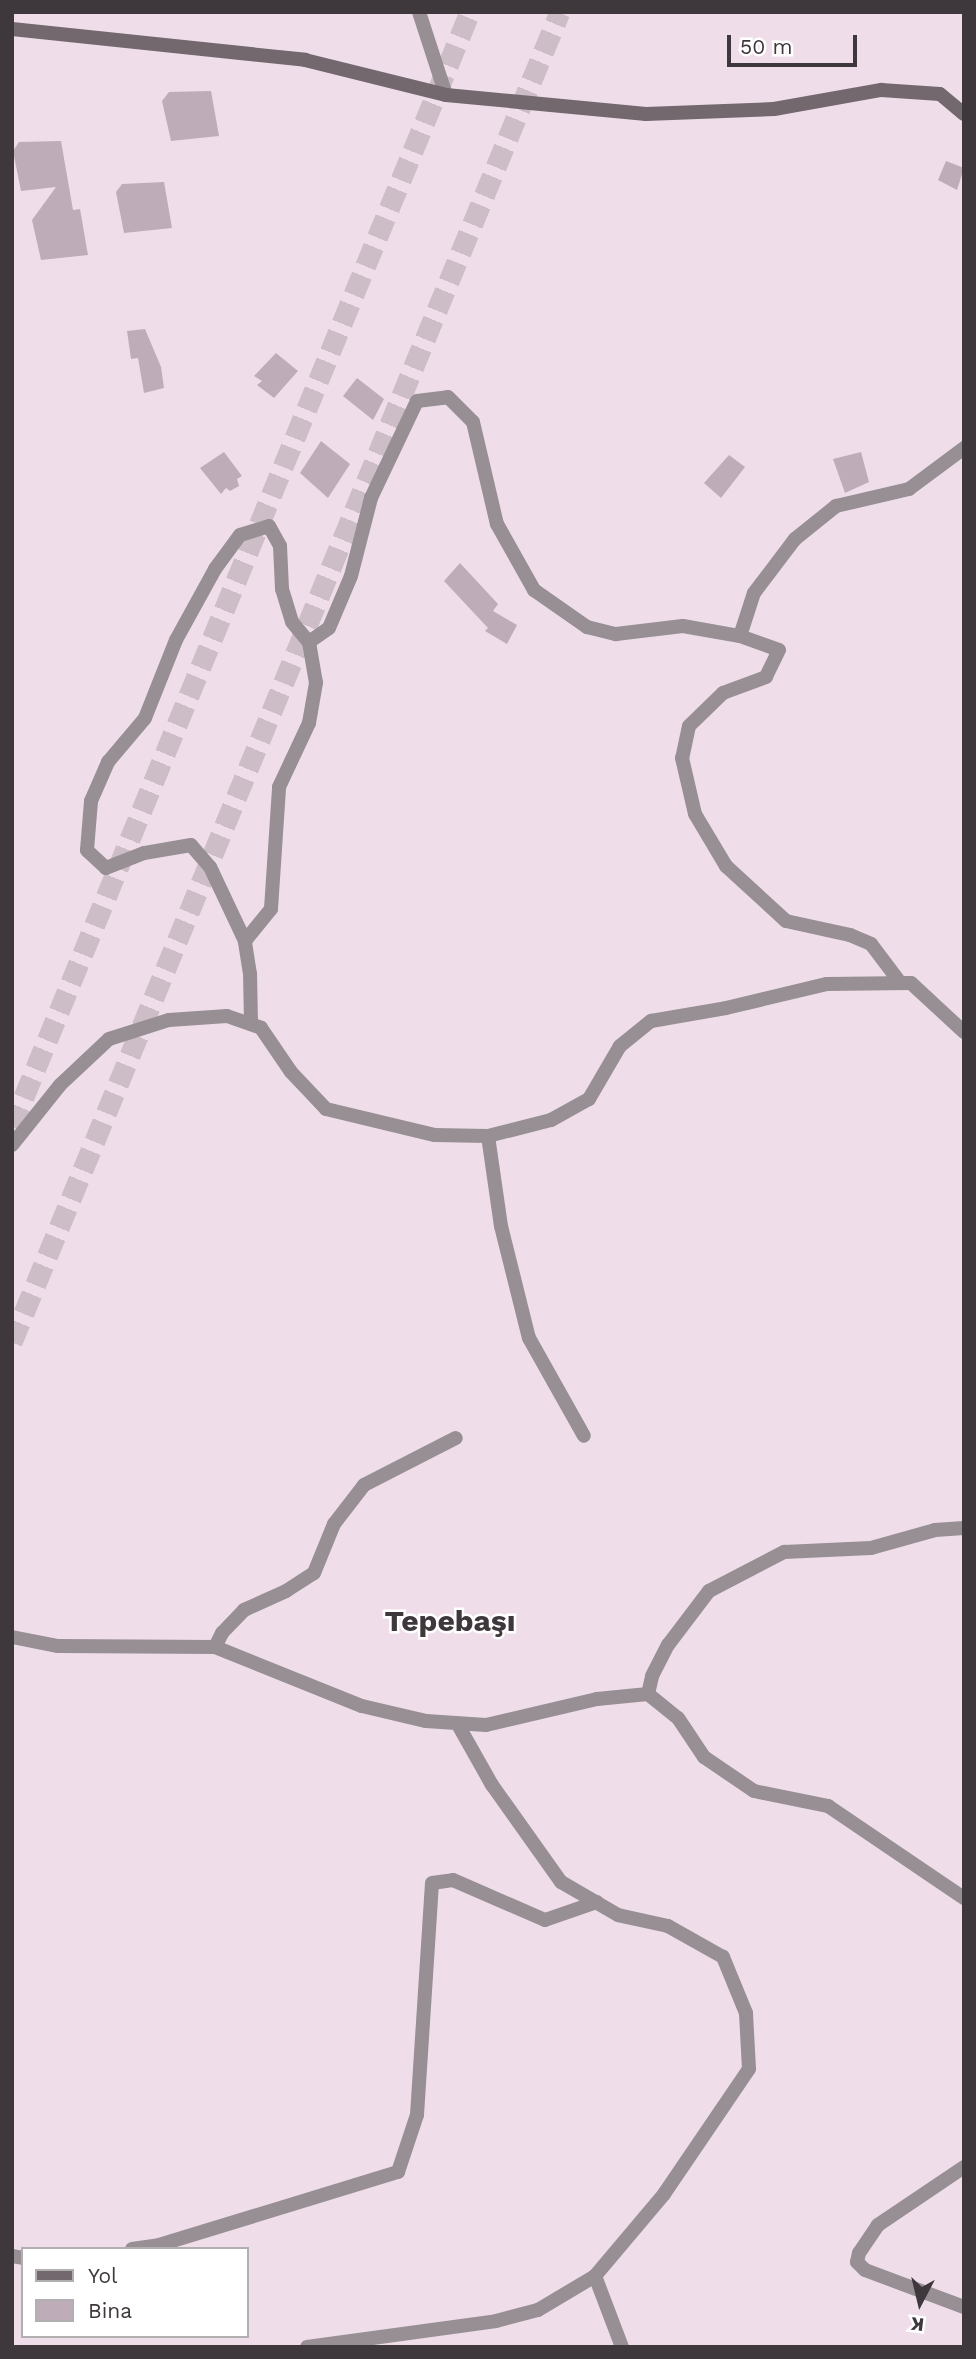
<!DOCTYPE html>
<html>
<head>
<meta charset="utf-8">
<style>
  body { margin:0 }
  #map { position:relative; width:976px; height:2359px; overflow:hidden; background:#efdee9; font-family:"Work Sans",sans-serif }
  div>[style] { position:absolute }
  .building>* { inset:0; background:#beadb8 }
  .highway-tunnel>* { height:21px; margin-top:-10.5px; transform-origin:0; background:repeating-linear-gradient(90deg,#ccbdc6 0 21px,transparent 0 31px) }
  .street>* { height:14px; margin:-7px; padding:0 7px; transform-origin:7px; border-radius:7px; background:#978f94 }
  .secondary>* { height:14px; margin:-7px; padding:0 7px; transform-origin:7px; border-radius:7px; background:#72686e }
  span { translate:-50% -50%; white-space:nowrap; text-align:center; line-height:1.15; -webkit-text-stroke:5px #fff; paint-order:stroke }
  .district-label { font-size:30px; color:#3e373b; font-weight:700 }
  .frame { position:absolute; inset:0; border:14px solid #3e373b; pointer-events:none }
  .legend { position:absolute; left:21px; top:2247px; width:228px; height:91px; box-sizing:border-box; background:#fff; border:2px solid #b2afb1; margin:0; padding:9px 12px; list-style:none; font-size:21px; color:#3e373b }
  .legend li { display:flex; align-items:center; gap:14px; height:35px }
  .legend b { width:35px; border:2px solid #b2afb1 }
  .north { position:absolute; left:885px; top:2268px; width:70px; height:70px; -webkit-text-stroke:5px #fff; paint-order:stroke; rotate:187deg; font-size:19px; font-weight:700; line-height:28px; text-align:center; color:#3e373b }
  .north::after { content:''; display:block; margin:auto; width:24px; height:32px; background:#3e373b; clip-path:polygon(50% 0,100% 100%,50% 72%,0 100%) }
  .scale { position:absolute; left:727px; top:35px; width:130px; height:32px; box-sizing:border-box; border:4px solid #3e373b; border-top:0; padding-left:9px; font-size:21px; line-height:24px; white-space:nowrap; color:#3e373b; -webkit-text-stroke:5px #fff; paint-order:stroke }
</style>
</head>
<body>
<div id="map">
  <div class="building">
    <i style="clip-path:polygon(211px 91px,219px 136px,171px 141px,162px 101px,169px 92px)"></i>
    <i style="clip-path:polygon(61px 141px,73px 210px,80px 209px,88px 255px,41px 260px,32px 220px,56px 187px,21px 191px,13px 151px,19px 142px)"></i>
    <i style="clip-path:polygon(946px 161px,964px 168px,957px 190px,938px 180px)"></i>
    <i style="clip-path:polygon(164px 182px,172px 228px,124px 233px,116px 192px,122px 184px)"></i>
    <i style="clip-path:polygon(145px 329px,161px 367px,164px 388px,144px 393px,138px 358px,131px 359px,127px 331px)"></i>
    <i style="clip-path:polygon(276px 353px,298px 371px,274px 398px,257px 385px,262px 381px,254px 376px)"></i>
    <i style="clip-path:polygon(357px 378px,384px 399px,373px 420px,343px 396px)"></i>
    <i style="clip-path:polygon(321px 441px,350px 464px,328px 498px,300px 473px)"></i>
    <i style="clip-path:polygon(224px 452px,242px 476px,237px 479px,239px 486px,230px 491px,226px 488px,221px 494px,200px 468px)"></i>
    <i style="clip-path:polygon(861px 452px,869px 482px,845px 493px,833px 459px)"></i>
    <i style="clip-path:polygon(729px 455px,745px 467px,721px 498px,704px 483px)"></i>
    <i style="clip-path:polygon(460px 563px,498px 604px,493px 611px,517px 625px,507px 644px,485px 631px,488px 628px,444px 581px)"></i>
  </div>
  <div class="highway-tunnel">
    <i style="left:12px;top:1126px;width:1204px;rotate:-67.65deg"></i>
    <i style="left:12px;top:1342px;width:1438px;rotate:-67.61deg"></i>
  </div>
  <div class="street">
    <i style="left:419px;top:12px;width:87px;rotate:72deg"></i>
    <i style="left:740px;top:636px;width:45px;rotate:-72deg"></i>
    <i style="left:754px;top:593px;width:68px;rotate:-52.8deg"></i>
    <i style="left:795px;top:539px;width:53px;rotate:-38.8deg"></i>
    <i style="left:836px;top:506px;width:75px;rotate:-13.1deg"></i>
    <i style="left:909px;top:489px;width:69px;rotate:-36.7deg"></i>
    <i style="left:245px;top:941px;width:41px;rotate:-50.9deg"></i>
    <i style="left:271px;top:909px;width:122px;rotate:-86.2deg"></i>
    <i style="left:279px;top:787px;width:71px;rotate:-64.9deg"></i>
    <i style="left:309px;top:723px;width:41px;rotate:-80.1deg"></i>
    <i style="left:316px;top:683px;width:42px;rotate:-99.7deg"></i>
    <i style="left:251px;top:1024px;width:50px;rotate:-91.1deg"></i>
    <i style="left:250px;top:974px;width:33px;rotate:-99deg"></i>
    <i style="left:245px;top:941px;width:82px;rotate:-115.3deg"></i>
    <i style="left:210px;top:867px;width:29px;rotate:-131deg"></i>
    <i style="left:191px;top:845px;width:48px;rotate:170.3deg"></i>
    <i style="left:144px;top:853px;width:41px;rotate:158.5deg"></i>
    <i style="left:106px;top:868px;width:26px;rotate:-137deg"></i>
    <i style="left:87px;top:850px;width:49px;rotate:-85.3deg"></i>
    <i style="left:91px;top:801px;width:43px;rotate:-66.4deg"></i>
    <i style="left:108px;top:762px;width:57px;rotate:-49.9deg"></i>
    <i style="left:145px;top:718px;width:84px;rotate:-68.3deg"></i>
    <i style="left:176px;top:640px;width:81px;rotate:-61.2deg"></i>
    <i style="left:215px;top:569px;width:42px;rotate:-53.7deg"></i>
    <i style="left:240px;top:535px;width:30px;rotate:-17deg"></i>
    <i style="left:269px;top:526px;width:23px;rotate:61deg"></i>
    <i style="left:280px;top:546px;width:43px;rotate:87.3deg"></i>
    <i style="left:282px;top:589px;width:34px;rotate:73deg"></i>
    <i style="left:292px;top:622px;width:26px;rotate:50deg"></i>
    <i style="left:309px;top:642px;width:24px;rotate:-35deg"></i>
    <i style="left:329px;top:628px;width:56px;rotate:-67.1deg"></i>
    <i style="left:351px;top:576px;width:81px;rotate:-75.6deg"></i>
    <i style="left:371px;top:498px;width:107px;rotate:-64.6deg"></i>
    <i style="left:417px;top:401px;width:31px;rotate:-7deg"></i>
    <i style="left:448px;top:397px;width:35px;rotate:45deg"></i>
    <i style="left:473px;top:422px;width:105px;rotate:76.8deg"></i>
    <i style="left:497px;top:524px;width:76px;rotate:60.7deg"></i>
    <i style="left:534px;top:590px;width:65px;rotate:34.9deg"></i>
    <i style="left:587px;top:627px;width:30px;rotate:14deg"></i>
    <i style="left:616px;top:634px;width:67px;rotate:-6.8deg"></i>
    <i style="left:683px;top:626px;width:58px;rotate:10deg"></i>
    <i style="left:740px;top:636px;width:41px;rotate:19.7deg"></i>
    <i style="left:779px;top:650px;width:30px;rotate:116deg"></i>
    <i style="left:766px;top:677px;width:46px;rotate:159.6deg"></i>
    <i style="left:723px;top:693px;width:47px;rotate:135.9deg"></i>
    <i style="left:689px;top:726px;width:33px;rotate:102deg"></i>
    <i style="left:682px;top:758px;width:57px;rotate:76.9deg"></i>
    <i style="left:695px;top:814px;width:61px;rotate:59.2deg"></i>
    <i style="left:726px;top:866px;width:81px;rotate:42.5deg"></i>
    <i style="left:786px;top:921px;width:66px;rotate:12.3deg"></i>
    <i style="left:850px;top:935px;width:23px;rotate:23deg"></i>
    <i style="left:871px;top:944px;width:46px;rotate:52.9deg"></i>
    <i style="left:488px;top:1136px;width:91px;rotate:81.8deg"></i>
    <i style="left:501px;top:1226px;width:115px;rotate:76deg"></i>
    <i style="left:529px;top:1338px;width:112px;rotate:60.7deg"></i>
    <i style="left:12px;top:1145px;width:77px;rotate:-51.3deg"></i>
    <i style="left:60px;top:1085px;width:67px;rotate:-43.2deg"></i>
    <i style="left:109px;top:1039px;width:63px;rotate:-17.6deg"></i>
    <i style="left:169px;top:1020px;width:58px;rotate:-3.9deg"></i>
    <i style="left:227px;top:1016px;width:36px;rotate:19deg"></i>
    <i style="left:261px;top:1028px;width:53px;rotate:55.7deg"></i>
    <i style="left:291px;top:1072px;width:51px;rotate:46.6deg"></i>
    <i style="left:326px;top:1109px;width:111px;rotate:13.5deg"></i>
    <i style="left:434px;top:1135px;width:54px;rotate:1.1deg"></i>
    <i style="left:488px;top:1136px;width:65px;rotate:-14.3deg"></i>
    <i style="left:551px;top:1120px;width:43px;rotate:-28.9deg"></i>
    <i style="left:589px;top:1099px;width:61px;rotate:-59.7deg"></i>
    <i style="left:620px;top:1046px;width:40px;rotate:-39deg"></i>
    <i style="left:651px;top:1021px;width:76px;rotate:-9.8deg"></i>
    <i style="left:726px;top:1008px;width:104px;rotate:-13.4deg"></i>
    <i style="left:827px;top:984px;width:84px;rotate:-0.7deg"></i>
    <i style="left:911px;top:983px;width:72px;rotate:42.8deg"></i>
    <i style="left:12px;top:1637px;width:47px;rotate:11.1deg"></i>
    <i style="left:58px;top:1646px;width:157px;rotate:0.4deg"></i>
    <i style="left:215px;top:1647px;width:158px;rotate:21.9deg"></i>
    <i style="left:362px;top:1706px;width:66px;rotate:13.2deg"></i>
    <i style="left:426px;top:1721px;width:60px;rotate:3.8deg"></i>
    <i style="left:486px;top:1725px;width:114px;rotate:-13.2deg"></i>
    <i style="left:597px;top:1699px;width:51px;rotate:-5.6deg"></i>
    <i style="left:648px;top:1694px;width:38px;rotate:39deg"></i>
    <i style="left:678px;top:1718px;width:47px;rotate:56.3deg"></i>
    <i style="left:704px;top:1757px;width:60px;rotate:34.2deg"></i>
    <i style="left:754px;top:1791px;width:76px;rotate:11.5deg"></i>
    <i style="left:828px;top:1806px;width:164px;rotate:34.1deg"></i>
    <i style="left:215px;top:1647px;width:16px;rotate:-63deg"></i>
    <i style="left:222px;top:1633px;width:32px;rotate:-46deg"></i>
    <i style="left:244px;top:1610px;width:46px;rotate:-24.3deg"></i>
    <i style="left:286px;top:1591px;width:33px;rotate:-33deg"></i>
    <i style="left:314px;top:1573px;width:53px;rotate:-67.8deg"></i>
    <i style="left:334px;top:1524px;width:49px;rotate:-52.4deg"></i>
    <i style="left:364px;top:1485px;width:103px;rotate:-27.1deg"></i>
    <i style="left:648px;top:1694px;width:18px;rotate:-77deg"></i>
    <i style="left:652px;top:1676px;width:35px;rotate:-63deg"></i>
    <i style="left:668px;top:1645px;width:68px;rotate:-52.8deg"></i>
    <i style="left:709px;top:1591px;width:85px;rotate:-27.5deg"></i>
    <i style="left:784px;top:1552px;width:87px;rotate:-2.6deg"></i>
    <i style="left:871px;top:1548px;width:66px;rotate:-15.7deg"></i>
    <i style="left:935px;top:1530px;width:29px;rotate:-4deg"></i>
    <i style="left:964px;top:2167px;width:104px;rotate:146deg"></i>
    <i style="left:878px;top:2225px;width:34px;rotate:124deg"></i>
    <i style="left:859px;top:2253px;width:9px;rotate:103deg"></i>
    <i style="left:857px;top:2262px;width:11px;rotate:45deg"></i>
    <i style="left:865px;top:2270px;width:106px;rotate:20.5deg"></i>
    <i style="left:132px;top:2249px;width:27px;rotate:-8deg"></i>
    <i style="left:159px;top:2245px;width:250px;rotate:-17deg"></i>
    <i style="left:398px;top:2172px;width:60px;rotate:-71.6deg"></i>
    <i style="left:417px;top:2115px;width:232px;rotate:-86.3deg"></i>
    <i style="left:432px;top:1883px;width:21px;rotate:-8deg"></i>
    <i style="left:453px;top:1880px;width:100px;rotate:23.5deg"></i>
    <i style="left:545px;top:1920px;width:55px;rotate:-19.1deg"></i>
    <i style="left:12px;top:2256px;width:11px;rotate:10deg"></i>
    <i style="left:595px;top:2276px;width:76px;rotate:69.2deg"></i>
    <i style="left:307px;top:2347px;width:191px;rotate:-7.8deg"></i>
    <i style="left:496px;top:2321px;width:43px;rotate:-14.7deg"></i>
    <i style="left:538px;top:2310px;width:66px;rotate:-30.8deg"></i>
    <i style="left:595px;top:2276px;width:107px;rotate:-49.9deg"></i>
    <i style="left:664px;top:2194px;width:151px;rotate:-55.8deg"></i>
    <i style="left:749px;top:2069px;width:56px;rotate:-93.1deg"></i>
    <i style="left:746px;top:2013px;width:61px;rotate:-112.3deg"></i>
    <i style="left:723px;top:1957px;width:63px;rotate:-150.6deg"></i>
    <i style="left:668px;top:1926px;width:51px;rotate:-167.6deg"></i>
    <i style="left:618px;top:1915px;width:66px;rotate:-149.9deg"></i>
    <i style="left:561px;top:1882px;width:119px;rotate:-125.4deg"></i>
    <i style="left:492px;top:1785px;width:71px;rotate:-119.4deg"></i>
  </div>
  <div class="secondary">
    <i style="left:12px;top:29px;width:295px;rotate:6deg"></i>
    <i style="left:305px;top:60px;width:145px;rotate:13.9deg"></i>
    <i style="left:446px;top:95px;width:201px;rotate:5.4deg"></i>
    <i style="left:646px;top:114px;width:128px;rotate:-2.2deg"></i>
    <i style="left:774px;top:109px;width:109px;rotate:-10.1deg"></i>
    <i style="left:881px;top:90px;width:59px;rotate:3.9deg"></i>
    <i style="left:940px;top:94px;width:31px;rotate:40deg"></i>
  </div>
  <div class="district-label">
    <span style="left:450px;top:1621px">Tepebaşı</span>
  </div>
  <div class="frame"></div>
  <ul class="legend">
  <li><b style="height:9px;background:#72686e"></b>Yol</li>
  <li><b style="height:19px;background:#beadb8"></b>Bina</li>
  </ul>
  <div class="north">K</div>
  <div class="scale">50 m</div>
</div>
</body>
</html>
